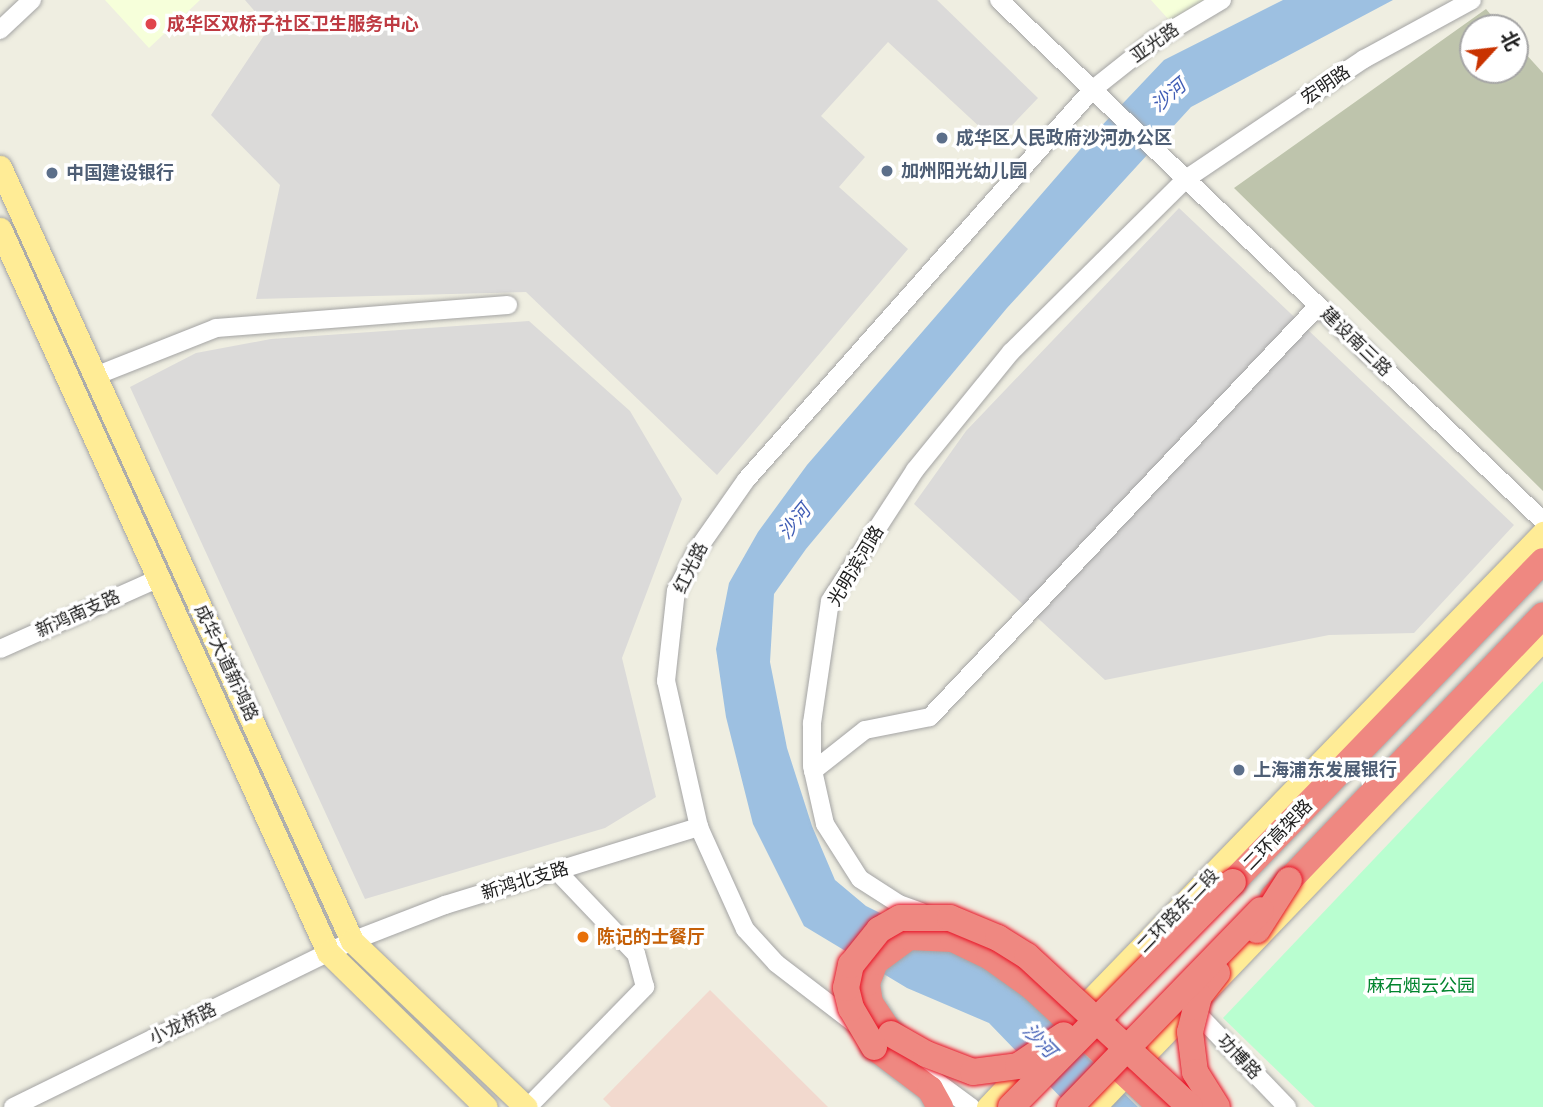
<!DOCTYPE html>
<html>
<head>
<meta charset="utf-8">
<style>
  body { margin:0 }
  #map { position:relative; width:1543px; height:1107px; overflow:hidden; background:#efeee1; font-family:"Titillium Web","Noto Sans SC",sans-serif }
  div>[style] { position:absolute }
  .residential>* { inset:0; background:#dbdad9 }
  .commercial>* { inset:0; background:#f2d9ce }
  .education>* { inset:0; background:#f6ffda }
  .construction>* { inset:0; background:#bec4ac }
  .park>* { inset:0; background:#b9fed0 }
  .water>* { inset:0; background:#9dc0e1 }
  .roads { filter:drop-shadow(0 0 2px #a4a4a4) drop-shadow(0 0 2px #a4a4a4) }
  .minor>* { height:18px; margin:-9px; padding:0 9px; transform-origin:9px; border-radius:9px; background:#fff }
  .major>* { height:23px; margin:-11.5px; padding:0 11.5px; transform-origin:11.5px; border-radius:11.5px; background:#ffec96 }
  .highway>* { height:26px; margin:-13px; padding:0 13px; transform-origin:13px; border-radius:13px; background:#ef8881 }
  .bridges { filter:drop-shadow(0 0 2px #e81326) drop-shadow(0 0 2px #e81326) }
  .highway-bridge>* { height:26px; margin:-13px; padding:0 13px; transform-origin:13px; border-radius:13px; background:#ef8881 }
  .dots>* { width:19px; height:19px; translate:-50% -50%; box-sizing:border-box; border:4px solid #fff; border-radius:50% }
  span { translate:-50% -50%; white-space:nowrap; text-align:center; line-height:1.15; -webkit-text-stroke:7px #fff; paint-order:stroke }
  .health-label { font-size:18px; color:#be3a42; font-weight:700 }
  .left { translate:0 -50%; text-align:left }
  .street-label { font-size:18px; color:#1d1d1d }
  .service-label { font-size:18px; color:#4e5e75; font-weight:700 }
  .food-label { font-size:18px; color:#c56008; font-weight:700 }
  .park-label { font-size:18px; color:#01842d }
  .water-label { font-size:19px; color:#405db5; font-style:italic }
  .north { position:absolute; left:1459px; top:14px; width:70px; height:70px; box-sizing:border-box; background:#fff; border:2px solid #a5a5a5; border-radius:50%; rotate:63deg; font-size:19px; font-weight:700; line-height:28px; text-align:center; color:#1d1d1d }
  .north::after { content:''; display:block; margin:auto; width:24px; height:32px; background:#c93300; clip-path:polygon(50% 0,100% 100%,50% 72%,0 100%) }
</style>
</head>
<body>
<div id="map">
  <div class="residential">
    <i style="clip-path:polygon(245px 0,937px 0,1038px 98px,996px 142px,888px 42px,821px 116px,865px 157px,839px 187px,908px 249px,717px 475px,526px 292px,256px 299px,280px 185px,211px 115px,269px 28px)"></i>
    <i style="clip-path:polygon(1179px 208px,1514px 525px,1414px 633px,1329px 635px,1105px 680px,914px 504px,966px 431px)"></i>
    <i style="clip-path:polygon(529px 321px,630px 411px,682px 499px,622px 658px,656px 797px,605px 828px,365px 899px,130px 387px,196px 353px,271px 339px)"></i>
  </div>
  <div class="commercial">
    <i style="clip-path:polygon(710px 990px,828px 1107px,611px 1107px,603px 1099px)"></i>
  </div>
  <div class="education">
    <i style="clip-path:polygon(105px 0,200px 0,149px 48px)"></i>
    <i style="clip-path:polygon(1151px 0,1208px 0,1170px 21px)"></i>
  </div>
  <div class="construction">
    <i style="clip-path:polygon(1486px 9px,1502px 28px,1473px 28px,1473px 70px,1515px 70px,1515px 42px,1543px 73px,1543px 491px,1234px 188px)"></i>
  </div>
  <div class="park">
    <i style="clip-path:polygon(1543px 681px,1543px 1107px,1315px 1107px,1223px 1018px)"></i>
  </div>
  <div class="water">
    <i style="clip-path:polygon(1283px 0,1393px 0,1191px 107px,1007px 308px,806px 549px,774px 594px,770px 662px,787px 748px,812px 826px,835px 880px,866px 906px,1003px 974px,1138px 1107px,1070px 1107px,989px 1023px,907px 988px,804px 926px,753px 824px,726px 717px,716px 649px,729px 583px,758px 532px,807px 465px,1091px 137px,1164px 60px)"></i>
  </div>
  <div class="roads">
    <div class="minor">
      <i style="left:999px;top:0;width:753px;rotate:43.76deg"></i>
      <i style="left:0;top:30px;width:44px;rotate:-43.2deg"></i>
      <i style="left:95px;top:376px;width:130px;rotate:-21.6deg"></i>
      <i style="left:216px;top:328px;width:293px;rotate:-4.5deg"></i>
      <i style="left:0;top:649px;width:172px;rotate:-24deg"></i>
      <i style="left:813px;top:771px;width:66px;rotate:-38.3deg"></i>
      <i style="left:865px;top:730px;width:66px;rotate:-11.3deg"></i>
      <i style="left:930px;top:717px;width:565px;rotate:-46.65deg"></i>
      <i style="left:921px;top:912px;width:23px;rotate:-160deg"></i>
      <i style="left:899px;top:904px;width:46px;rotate:-147.3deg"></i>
      <i style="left:860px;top:879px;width:65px;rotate:-122.5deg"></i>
      <i style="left:825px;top:824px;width:59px;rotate:-102.6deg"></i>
      <i style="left:812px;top:766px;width:43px;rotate:-90deg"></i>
      <i style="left:812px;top:723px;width:123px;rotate:-81.6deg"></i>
      <i style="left:830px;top:601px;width:156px;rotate:-57deg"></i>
      <i style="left:915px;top:470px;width:152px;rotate:-50.9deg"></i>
      <i style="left:1011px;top:352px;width:246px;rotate:-44.7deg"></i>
      <i style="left:1186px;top:179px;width:215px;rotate:-34deg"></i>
      <i style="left:1364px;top:59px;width:123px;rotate:-28.6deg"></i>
      <i style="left:1191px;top:1007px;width:139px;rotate:46.2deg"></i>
      <i style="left:858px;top:1026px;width:103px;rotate:-142.5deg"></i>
      <i style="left:776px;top:963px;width:46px;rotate:-132.4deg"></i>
      <i style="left:745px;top:929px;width:112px;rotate:-114.3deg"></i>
      <i style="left:699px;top:827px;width:150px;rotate:-102.7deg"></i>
      <i style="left:666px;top:681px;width:91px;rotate:-83.7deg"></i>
      <i style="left:676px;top:591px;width:46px;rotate:-62.9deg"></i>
      <i style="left:697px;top:550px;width:85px;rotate:-55deg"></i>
      <i style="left:746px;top:480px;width:521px;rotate:-48.42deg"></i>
      <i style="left:1092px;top:90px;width:80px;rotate:-38.4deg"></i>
      <i style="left:1155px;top:40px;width:78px;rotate:-30.8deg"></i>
      <i style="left:926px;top:1074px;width:56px;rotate:36.3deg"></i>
      <i style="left:13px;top:1107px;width:377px;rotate:-26.1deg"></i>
      <i style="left:352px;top:941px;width:100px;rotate:-21.2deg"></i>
      <i style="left:445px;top:905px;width:266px;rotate:-17.1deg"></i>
      <i style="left:528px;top:1107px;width:168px;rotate:-45.7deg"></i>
      <i style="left:645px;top:987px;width:34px;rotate:-105deg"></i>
      <i style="left:636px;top:954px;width:115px;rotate:-133.6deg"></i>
    </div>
    <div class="major">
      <i style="left:0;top:167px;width:850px;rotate:65.54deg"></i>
      <i style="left:352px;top:941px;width:240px;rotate:43.7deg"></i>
      <i style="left:0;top:229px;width:794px;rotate:65.6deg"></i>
      <i style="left:328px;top:952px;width:221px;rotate:44.5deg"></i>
      <i style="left:1070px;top:1021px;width:680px;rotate:-45.89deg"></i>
      <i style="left:988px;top:1107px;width:67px;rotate:-46.8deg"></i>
      <i style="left:1094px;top:1107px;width:649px;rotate:-46.19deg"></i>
    </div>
    <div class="highway">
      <i style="left:1233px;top:882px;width:446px;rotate:-46deg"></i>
      <i style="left:1273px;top:897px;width:390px;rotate:-46.2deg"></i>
      <i style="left:891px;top:1034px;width:37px;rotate:-124deg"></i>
      <i style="left:870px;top:1003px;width:20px;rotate:-99deg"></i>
      <i style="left:867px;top:983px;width:22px;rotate:-69deg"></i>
      <i style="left:875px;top:962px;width:42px;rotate:-36.3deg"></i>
      <i style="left:909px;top:937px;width:44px;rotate:2.6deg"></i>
      <i style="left:953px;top:939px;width:41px;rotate:25.9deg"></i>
      <i style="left:990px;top:957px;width:52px;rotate:35.5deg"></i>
      <i style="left:1032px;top:987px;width:176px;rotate:42.9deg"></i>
      <i style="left:874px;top:1047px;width:70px;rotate:36.9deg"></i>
      <i style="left:930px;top:1089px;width:21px;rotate:61deg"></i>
    </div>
  </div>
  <div class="bridges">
    <div class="highway-bridge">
      <i style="left:1257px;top:930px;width:59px;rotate:-57.4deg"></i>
      <i style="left:1217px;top:973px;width:29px;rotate:128deg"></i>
      <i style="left:1199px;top:996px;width:37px;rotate:104deg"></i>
      <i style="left:1190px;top:1032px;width:40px;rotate:82.9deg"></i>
      <i style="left:1195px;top:1072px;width:41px;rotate:57.8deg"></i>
      <i style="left:891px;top:1034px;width:40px;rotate:29.7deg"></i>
      <i style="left:926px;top:1054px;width:50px;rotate:21deg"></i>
      <i style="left:973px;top:1072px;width:45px;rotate:-7.6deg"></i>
      <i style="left:1018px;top:1066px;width:55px;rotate:-34deg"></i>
      <i style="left:874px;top:1047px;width:45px;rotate:-120.5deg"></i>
      <i style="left:851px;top:1008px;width:21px;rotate:-104deg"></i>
      <i style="left:846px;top:988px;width:24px;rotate:-78deg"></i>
      <i style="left:851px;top:965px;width:45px;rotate:-51.3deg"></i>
      <i style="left:879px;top:930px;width:24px;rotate:-30deg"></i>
      <i style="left:900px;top:918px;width:50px"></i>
      <i style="left:950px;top:918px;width:52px;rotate:22.6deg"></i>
      <i style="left:998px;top:938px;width:34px;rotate:32deg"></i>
      <i style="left:1027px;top:956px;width:222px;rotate:42.8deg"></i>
      <i style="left:1011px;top:1107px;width:316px;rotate:-45.4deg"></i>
      <i style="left:1070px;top:1107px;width:274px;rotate:-45.9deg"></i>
    </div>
  </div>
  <div class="dots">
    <i style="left:151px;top:24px;background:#e0444e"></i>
    <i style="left:942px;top:138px;background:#5c6f8a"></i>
    <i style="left:887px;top:171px;background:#5c6f8a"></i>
    <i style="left:52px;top:173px;background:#5c6f8a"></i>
    <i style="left:1239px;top:770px;background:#5c6f8a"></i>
    <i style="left:583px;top:937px;background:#e8710a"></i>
  </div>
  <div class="health-label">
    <span class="left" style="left:167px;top:24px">成华区双桥子社区卫生服务中心</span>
  </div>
  <div class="street-label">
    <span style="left:1155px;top:43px;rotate:-35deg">亚光路</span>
    <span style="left:1326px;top:85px;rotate:-34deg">宏明路</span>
    <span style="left:1356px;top:342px;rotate:44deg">建设南三路</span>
    <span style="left:856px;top:566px;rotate:-59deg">光明滨河路</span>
    <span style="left:691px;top:568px;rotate:-64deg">红光路</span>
    <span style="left:78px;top:614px;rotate:-24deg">新鸿南支路</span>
    <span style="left:226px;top:663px;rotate:65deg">成华大道新鸿路</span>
    <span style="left:1278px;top:835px;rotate:-46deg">二环高架路</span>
    <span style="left:525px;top:881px;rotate:-17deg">新鸿北支路</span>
    <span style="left:1178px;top:911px;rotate:-46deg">二环路东二段</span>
    <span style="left:183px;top:1024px;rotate:-26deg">小龙桥路</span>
    <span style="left:1239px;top:1057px;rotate:46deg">功博路</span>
  </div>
  <div class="service-label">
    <span class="left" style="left:956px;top:138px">成华区人民政府沙河办公区</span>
    <span class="left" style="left:901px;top:171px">加州阳光幼儿园</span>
    <span class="left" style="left:66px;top:173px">中国建设银行</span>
    <span class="left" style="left:1253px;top:770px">上海浦东发展银行</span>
  </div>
  <div class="food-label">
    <span class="left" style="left:597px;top:937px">陈记的士餐厅</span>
  </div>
  <div class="park-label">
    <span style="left:1421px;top:986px">麻石烟云公园</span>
  </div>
  <div class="water-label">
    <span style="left:1168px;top:95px;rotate:-41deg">沙河</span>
    <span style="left:794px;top:521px;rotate:-51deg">沙河</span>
    <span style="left:1040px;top:1040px;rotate:46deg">沙河</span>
  </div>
  <div class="north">北</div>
</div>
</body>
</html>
